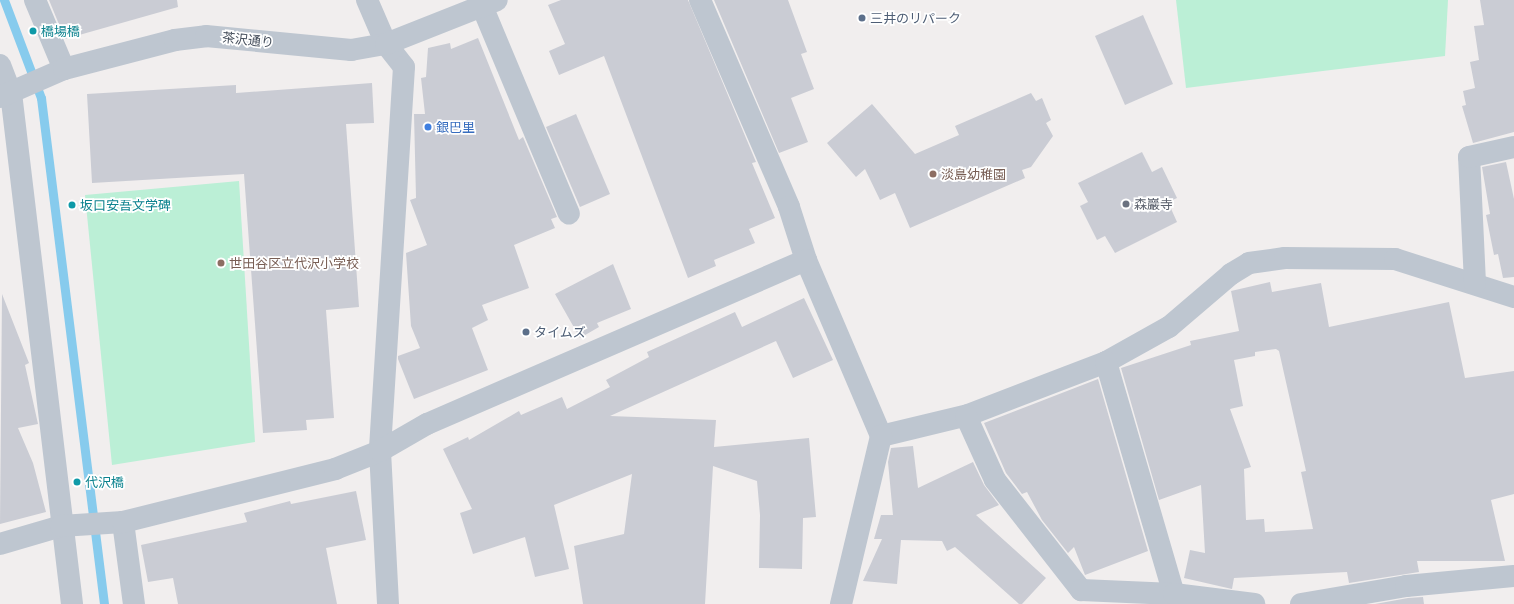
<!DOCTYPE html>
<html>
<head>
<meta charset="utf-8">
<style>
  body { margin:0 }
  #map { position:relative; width:1514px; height:604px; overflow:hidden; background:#f1eeee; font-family:Inter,"Noto Sans JP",sans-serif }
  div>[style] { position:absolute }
  .green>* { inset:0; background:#bbefd6 }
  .stream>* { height:9px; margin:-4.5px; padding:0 4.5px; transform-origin:4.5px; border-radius:4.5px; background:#87cbed }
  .building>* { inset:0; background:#caccd4 }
  .minor>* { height:22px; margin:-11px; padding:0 11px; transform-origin:11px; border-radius:11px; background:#bec6d0 }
  .dots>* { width:11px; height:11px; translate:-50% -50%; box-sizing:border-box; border:2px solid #fff; border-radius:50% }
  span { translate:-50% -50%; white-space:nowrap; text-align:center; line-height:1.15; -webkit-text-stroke:3.5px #fff; paint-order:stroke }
  .service-label { font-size:13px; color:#4e5e75 }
  .left { translate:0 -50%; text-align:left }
  .culture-label { font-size:13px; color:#0d838f }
  .street-label { font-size:13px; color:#464f5c }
  .shop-label { font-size:13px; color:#366cbe }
  .education-label { font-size:13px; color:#785e54 }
  .worship-label { font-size:13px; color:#5b616d }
</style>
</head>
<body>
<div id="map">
  <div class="green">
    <i style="clip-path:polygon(1176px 0,1448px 0,1445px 56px,1186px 88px)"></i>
    <i style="clip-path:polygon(239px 181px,255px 442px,112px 465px,85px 195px)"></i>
  </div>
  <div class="stream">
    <i style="left:4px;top:0;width:105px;rotate:69.3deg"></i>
    <i style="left:41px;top:98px;width:510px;rotate:82.9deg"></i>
  </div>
  <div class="building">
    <i style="clip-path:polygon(49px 0,177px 0,178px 7px,65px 39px)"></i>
    <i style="clip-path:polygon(561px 0,688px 0,756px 162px,752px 163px,775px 218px,749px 229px,755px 243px,714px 260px,716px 266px,688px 278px,604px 56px,559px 75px,549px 51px,565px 44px,548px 5px)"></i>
    <i style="clip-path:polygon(714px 0,788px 0,807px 52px,801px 54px,814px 89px,791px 98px,808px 142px,779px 153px)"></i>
    <i style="clip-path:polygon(1480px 0,1514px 0,1514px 132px,1473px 143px,1462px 106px,1466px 105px,1463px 91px,1475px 88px,1470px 62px,1479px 60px,1474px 26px,1484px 25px)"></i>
    <i style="clip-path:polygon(1143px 15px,1173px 84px,1125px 105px,1095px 36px)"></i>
    <i style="clip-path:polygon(478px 38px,519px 140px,523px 137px,557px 217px,551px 219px,555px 228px,514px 245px,529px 288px,482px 305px,488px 320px,472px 328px,488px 370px,414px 399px,398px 359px,398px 356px,420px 348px,411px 326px,406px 253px,427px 245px,410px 200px,416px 198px,414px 114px,425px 114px,421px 78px,426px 77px,428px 48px,450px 43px,451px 49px)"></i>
    <i style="clip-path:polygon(372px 83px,374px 123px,346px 124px,359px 307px,326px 310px,334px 418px,306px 420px,307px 430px,263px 433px,244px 174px,92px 183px,87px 94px,236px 85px,236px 93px)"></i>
    <i style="clip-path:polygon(1031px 93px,1036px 101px,1042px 98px,1051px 120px,1046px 123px,1053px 136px,1031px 167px,1022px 170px,1025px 178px,910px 228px,895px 193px,880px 200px,865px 169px,856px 177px,827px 143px,872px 104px,915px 154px,959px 135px,955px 126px)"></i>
    <i style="clip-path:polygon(576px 114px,610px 194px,580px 207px,546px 127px)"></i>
    <i style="clip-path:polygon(1142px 152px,1152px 172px,1162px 167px,1177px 198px,1168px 202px,1177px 222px,1115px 253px,1105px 236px,1097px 240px,1080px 206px,1088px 202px,1078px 183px)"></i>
    <i style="clip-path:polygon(1506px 162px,1514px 199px,1514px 277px,1503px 278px,1498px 254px,1494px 255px,1486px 215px,1490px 214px,1482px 167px)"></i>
    <i style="clip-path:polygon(613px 264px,631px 309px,597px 323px,599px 327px,580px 338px,555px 294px)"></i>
    <i style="clip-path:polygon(evenodd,1270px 282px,1272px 292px,1321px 283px,1329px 327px,1449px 302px,1465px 378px,1514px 371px,1514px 494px,1491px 500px,1505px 561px,1417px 561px,1419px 572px,1349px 583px,1347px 572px,1234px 578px,1232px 589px,1184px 578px,1190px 550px,1205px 553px,1201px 485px,1159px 500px,1121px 368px,1191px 345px,1190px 341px,1239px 331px,1231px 291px,1270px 282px,1276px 349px,1279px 351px,1306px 471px,1301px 472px,1313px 529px,1265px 532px,1264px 519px,1246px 520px,1244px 469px,1251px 467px,1230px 409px,1243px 406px,1234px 360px,1255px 356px,1255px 352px,1276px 349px)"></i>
    <i style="clip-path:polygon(2px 294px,29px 363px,25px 365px,38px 424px,18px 428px,33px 463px,46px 512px,0 524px)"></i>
    <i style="clip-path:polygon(804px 298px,833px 360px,793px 378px,776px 341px,610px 416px,716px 420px,714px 447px,809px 438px,816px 517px,803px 518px,802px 569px,759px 568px,760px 515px,757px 481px,713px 466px,705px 604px,583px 604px,574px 546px,624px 534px,632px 474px,554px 505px,569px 569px,535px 577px,525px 537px,473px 554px,460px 513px,472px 509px,443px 449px,468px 437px,469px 440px,519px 411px,521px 415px,562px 397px,567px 409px,610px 387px,606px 380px,649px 357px,647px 352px,735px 312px,742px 327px)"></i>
    <i style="clip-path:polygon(1098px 379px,1148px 551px,1085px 575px,1074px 547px,1068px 553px,1042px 520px,1027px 492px,1022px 494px,1006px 473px,984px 423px)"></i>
    <i style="clip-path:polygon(913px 446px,918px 488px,973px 462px,984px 485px,999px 505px,976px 515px,1046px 578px,1022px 604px,1019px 604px,955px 547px,947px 551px,942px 541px,901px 540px,897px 584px,863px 581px,882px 539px,874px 539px,881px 515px,893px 515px,888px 462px,891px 448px)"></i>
    <i style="clip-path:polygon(356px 491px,366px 540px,326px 548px,337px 604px,178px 604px,173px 578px,148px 582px,141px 545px,247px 522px,244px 513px,290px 501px,291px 504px)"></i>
    <i style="clip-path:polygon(1423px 597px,1424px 604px,1375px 604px,1408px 598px)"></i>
  </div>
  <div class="minor">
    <i style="left:35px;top:0;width:75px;rotate:67.2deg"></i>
    <i style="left:367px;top:0;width:48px;rotate:66.6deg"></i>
    <i style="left:386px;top:44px;width:29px;rotate:52deg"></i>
    <i style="left:404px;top:67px;width:385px;rotate:93.6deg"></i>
    <i style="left:380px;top:451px;width:153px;rotate:87deg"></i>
    <i style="left:700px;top:0;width:225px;rotate:66.7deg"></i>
    <i style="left:789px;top:207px;width:56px;rotate:72.2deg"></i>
    <i style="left:806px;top:260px;width:191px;rotate:66.9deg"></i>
    <i style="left:881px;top:436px;width:89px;rotate:-13.6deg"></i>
    <i style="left:968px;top:415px;width:148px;rotate:-21deg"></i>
    <i style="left:1106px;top:362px;width:72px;rotate:-29.1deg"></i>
    <i style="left:1169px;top:327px;width:82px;rotate:-40.5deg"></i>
    <i style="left:1231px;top:274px;width:21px;rotate:-31deg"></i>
    <i style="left:1249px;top:263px;width:36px;rotate:-8deg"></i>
    <i style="left:1285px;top:258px;width:110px;rotate:0.5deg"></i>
    <i style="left:1395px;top:259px;width:125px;rotate:17.7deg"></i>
    <i style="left:482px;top:6px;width:225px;rotate:67.3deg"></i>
    <i style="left:0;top:65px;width:30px;rotate:69deg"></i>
    <i style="left:11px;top:93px;width:515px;rotate:83.19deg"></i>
    <i style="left:0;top:97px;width:70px;rotate:-23.6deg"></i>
    <i style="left:64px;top:69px;width:115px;rotate:-14.6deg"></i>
    <i style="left:175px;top:40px;width:31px;rotate:-7deg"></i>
    <i style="left:206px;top:36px;width:146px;rotate:5.5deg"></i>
    <i style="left:351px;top:50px;width:36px;rotate:-10deg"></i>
    <i style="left:386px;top:44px;width:119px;rotate:-21.6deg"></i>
    <i style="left:1475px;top:283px;width:126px;rotate:-92.7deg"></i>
    <i style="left:1469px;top:157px;width:46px;rotate:-12.5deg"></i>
    <i style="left:1106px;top:362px;width:242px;rotate:73.7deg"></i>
    <i style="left:966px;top:416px;width:70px;rotate:65.6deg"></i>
    <i style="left:995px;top:480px;width:140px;rotate:52deg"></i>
    <i style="left:1081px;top:590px;width:93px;rotate:2.5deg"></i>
    <i style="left:1174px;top:594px;width:81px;rotate:7.1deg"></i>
    <i style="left:123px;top:522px;width:83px;rotate:82.4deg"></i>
    <i style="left:0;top:544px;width:64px;rotate:-16.4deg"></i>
    <i style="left:61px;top:526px;width:62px;rotate:-3.7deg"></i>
    <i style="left:123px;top:522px;width:219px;rotate:-14deg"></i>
    <i style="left:335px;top:469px;width:48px;rotate:-21.8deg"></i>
    <i style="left:380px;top:451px;width:54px;rotate:-29.9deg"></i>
    <i style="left:427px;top:424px;width:413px;rotate:-23.4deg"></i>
    <i style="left:841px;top:604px;width:173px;rotate:-76.6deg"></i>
    <i style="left:1301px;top:604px;width:107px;rotate:-9.7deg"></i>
    <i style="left:1406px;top:586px;width:108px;rotate:-5.3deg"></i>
  </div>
  <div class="dots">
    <i style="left:862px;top:18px;background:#5c6f8a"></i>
    <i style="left:33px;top:31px;background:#0f9aa8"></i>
    <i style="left:428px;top:127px;background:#3f7fe0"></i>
    <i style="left:933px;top:174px;background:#8d6e63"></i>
    <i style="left:1126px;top:204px;background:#6b7280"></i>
    <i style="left:72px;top:205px;background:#0f9aa8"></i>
    <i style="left:221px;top:263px;background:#8d6e63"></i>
    <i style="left:526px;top:332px;background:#5c6f8a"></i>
    <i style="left:77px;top:482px;background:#0f9aa8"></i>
  </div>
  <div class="service-label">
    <span class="left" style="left:870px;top:18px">三井のリパーク</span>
    <span class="left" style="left:534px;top:332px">タイムズ</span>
  </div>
  <div class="culture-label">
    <span class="left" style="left:41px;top:31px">橋場橋</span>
    <span class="left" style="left:80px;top:205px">坂口安吾文学碑</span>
    <span class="left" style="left:85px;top:482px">代沢橋</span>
  </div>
  <div class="street-label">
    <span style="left:248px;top:40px;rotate:6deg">茶沢通り</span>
  </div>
  <div class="shop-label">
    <span class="left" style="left:436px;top:127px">銀巴里</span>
  </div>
  <div class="education-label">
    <span class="left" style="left:941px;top:174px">淡島幼稚園</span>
    <span class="left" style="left:229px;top:263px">世田谷区立代沢小学校</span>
  </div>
  <div class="worship-label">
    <span class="left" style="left:1134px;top:204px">森巖寺</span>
  </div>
</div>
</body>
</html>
